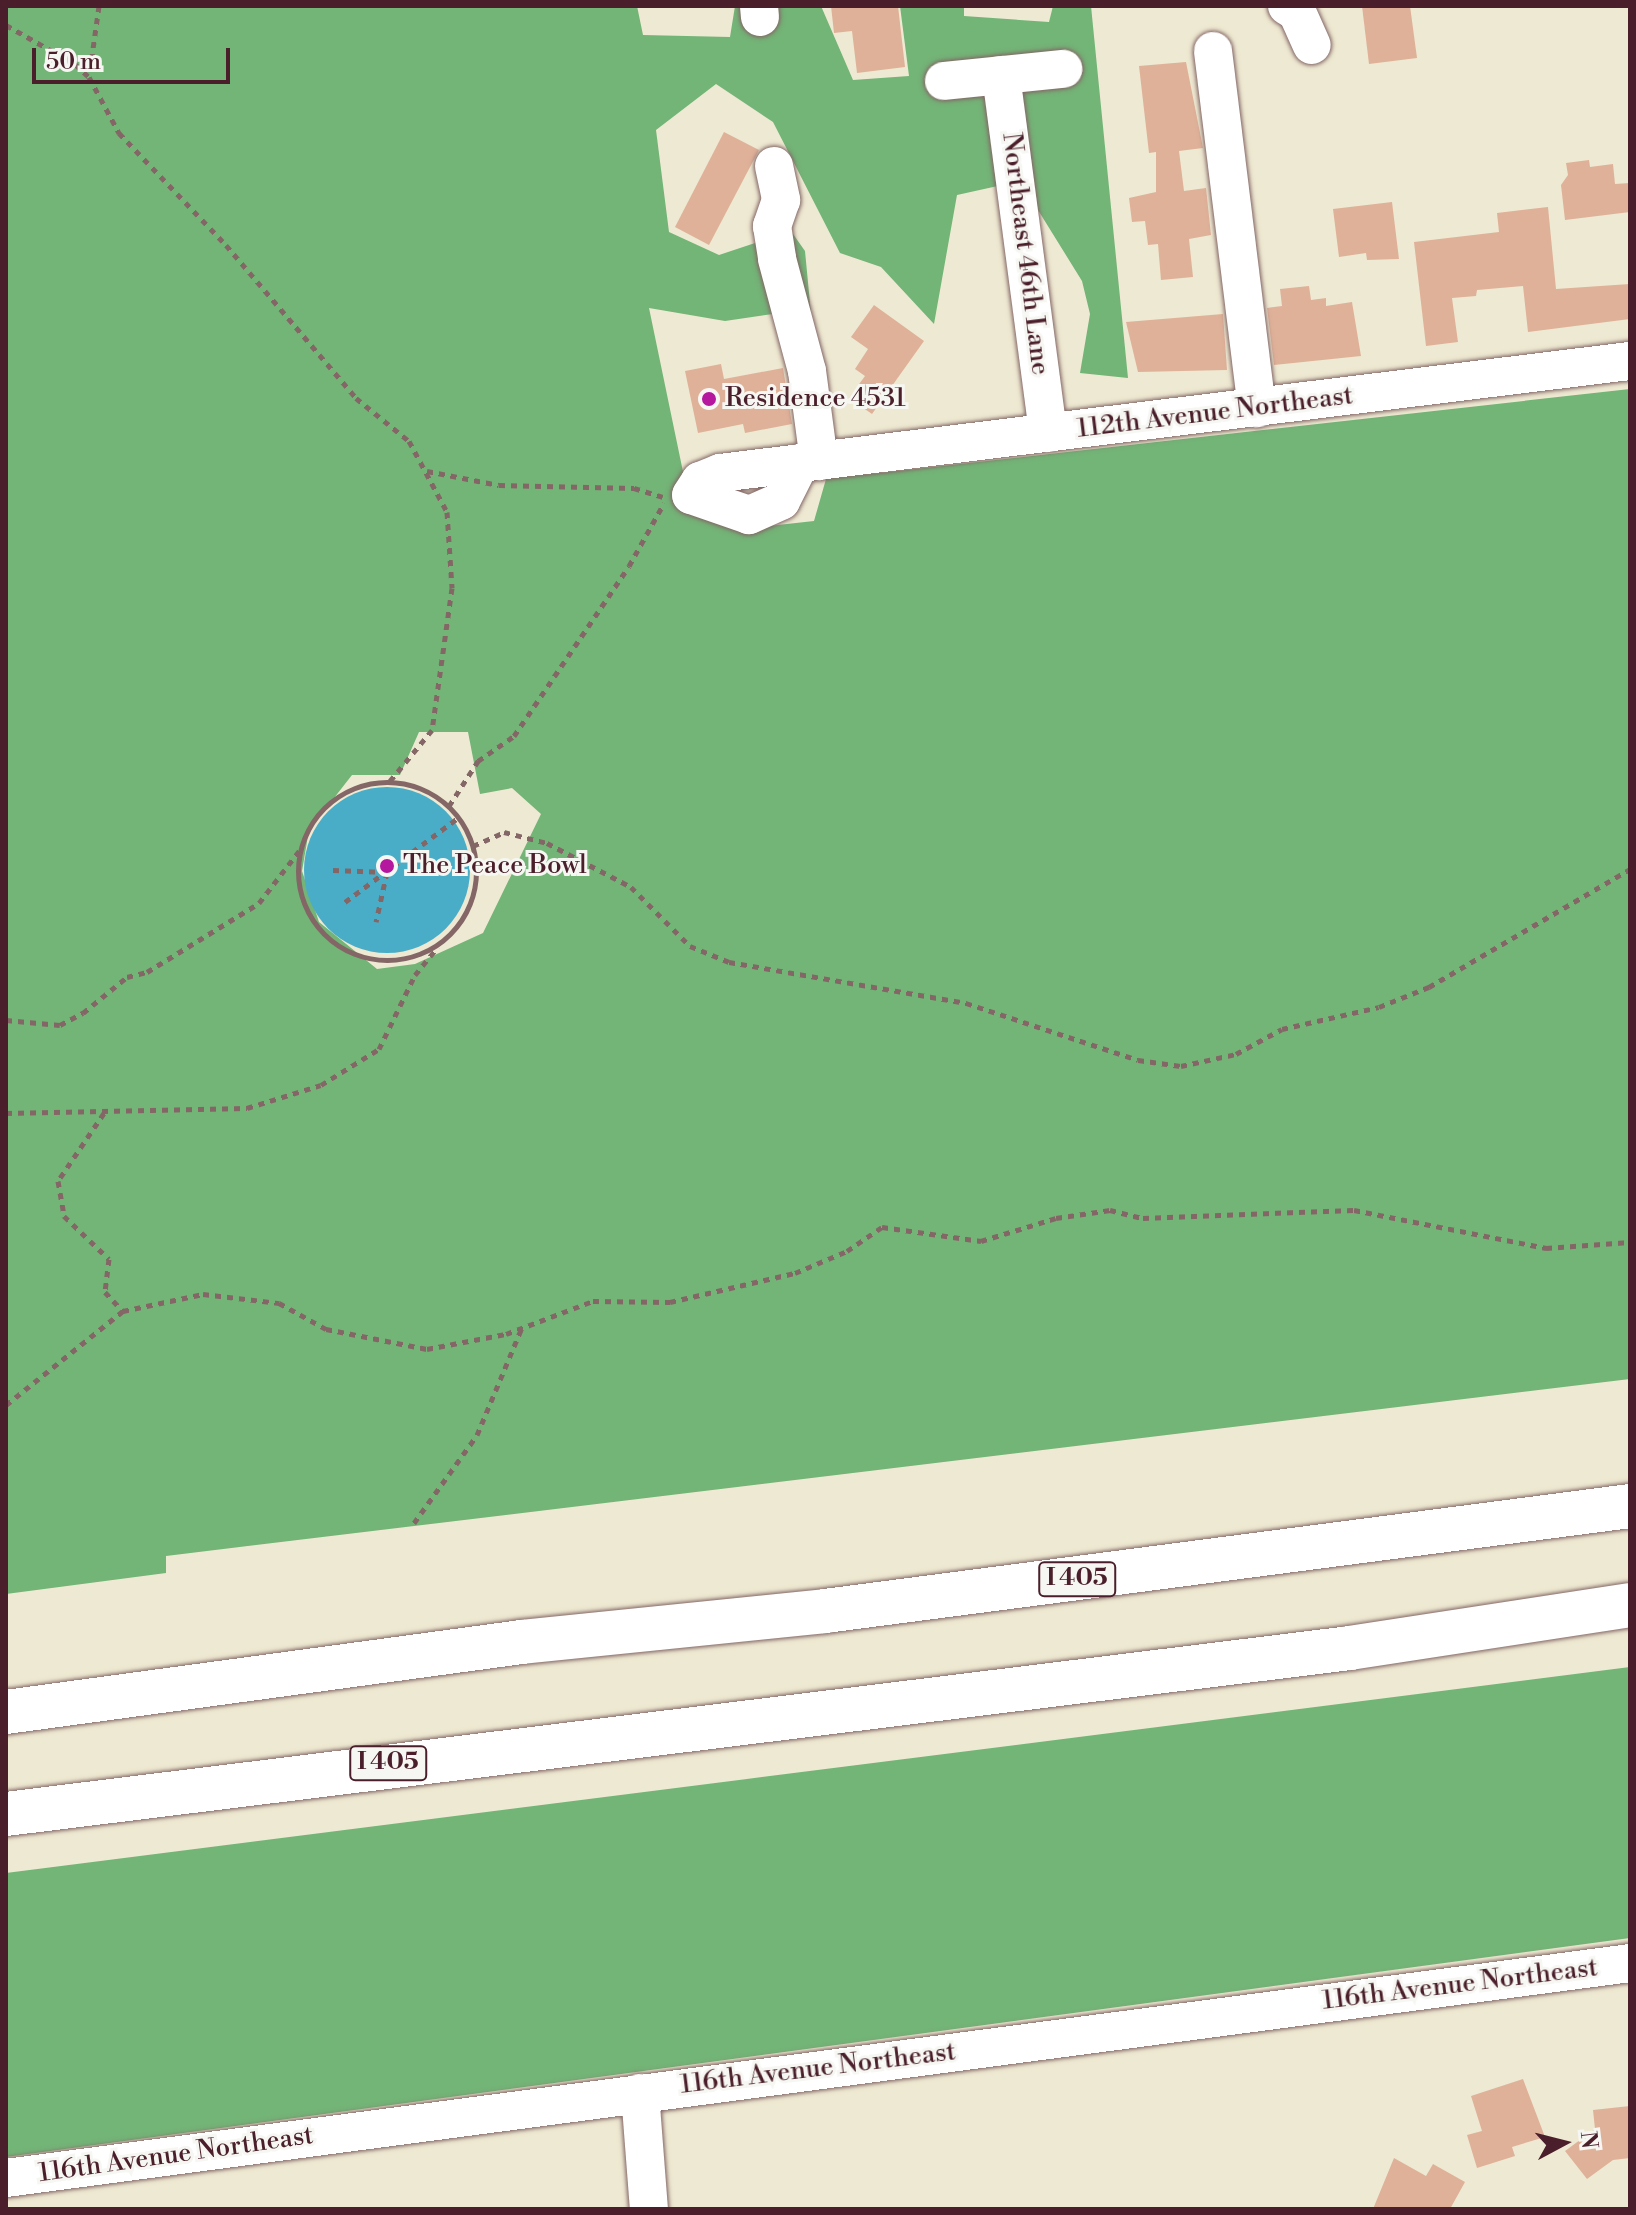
<!DOCTYPE html>
<html>
<head>
<meta charset="utf-8">
<style>
  body { margin:0 }
  #map { position:relative; width:1636px; height:2215px; overflow:hidden; background:#eee9d2; font-family:"Libre Bodoni",serif }
  div>[style] { position:absolute }
  .forest>* { inset:0; background:#73b477 }
  .water>* { inset:0; background:#49adc8 }
  .round { border-radius:50% }
  .building>* { inset:0; background:#dfb199 }
  .path>* { height:5px; margin-top:-2.5px; transform-origin:0; background:repeating-linear-gradient(90deg,#836665 0 6px,transparent 0 12px) }
  .path>.ring { margin:-2.5px; padding:0; box-sizing:content-box; background:none; border:5px solid #836665; border-radius:50% }
  .roads { filter:drop-shadow(0 0 2px #836665) drop-shadow(0 0 2px #836665) }
  .minor>* { height:38px; margin:-19px; padding:0 19px; transform-origin:19px; border-radius:19px; background:#fff }
  .highway>* { height:44px; margin:-22px; padding:0 22px; transform-origin:22px; border-radius:22px; background:#fff }
  .dots>* { width:22px; height:22px; translate:-50% -50%; box-sizing:border-box; border:4px solid #f6f6f2; border-radius:50% }
  span { translate:-50% -50%; white-space:nowrap; text-align:center; line-height:1.15; -webkit-text-stroke:6px #f6f6f2; paint-order:stroke }
  .shield-label span { padding:2px 6px; background:#f6f6f2; border:2px solid; border-radius:6px; -webkit-text-stroke-width:0 }
  .shield-label { font-size:24px; color:#4a1f2b; font-weight:700 }
  .street-label { font-size:26px; color:#4a1f2b }
  .poi-label { font-size:26px; color:#4a1f2b }
  .left { translate:0 -50%; text-align:left }
  .frame { position:absolute; inset:0; border:8px solid #4a1f2b; pointer-events:none }
  .north { position:absolute; left:1524px; top:2103px; width:80px; height:80px; -webkit-text-stroke:6px #f6f6f2; paint-order:stroke; rotate:83deg; font-size:22px; font-weight:700; line-height:32px; text-align:center; color:#4a1f2b }
  .north::after { content:''; display:block; margin:auto; width:28px; height:36px; background:#4a1f2b; clip-path:polygon(50% 0,100% 100%,50% 72%,0 100%) }
  .scale { position:absolute; left:32px; top:48px; width:198px; height:36px; box-sizing:border-box; border:4px solid #4a1f2b; border-top:0; padding-left:10px; font-size:24px; line-height:28px; white-space:nowrap; color:#4a1f2b; -webkit-text-stroke:6px #f6f6f2; paint-order:stroke }
</style>
</head>
<body>
<div id="map">
  <div class="forest">
    <i style="clip-path:polygon(evenodd,6px 6px,637px 6px,643px 35px,730px 37px,735px 6px,821px 6px,853px 80px,909px 76px,900px 6px,964px 6px,964px 16px,1049px 22px,1053px 6px,1091px 6px,1128px 378px,1080px 373px,1090px 314px,1082px 281px,1020px 181px,957px 195px,934px 324px,881px 267px,840px 253px,773px 122px,716px 84px,656px 130px,669px 232px,719px 255px,758px 242px,774px 207px,805px 251px,814px 345px,780px 313px,725px 321px,649px 308px,687px 491px,734px 530px,814px 521px,826px 479px,1630px 389px,1630px 1379px,166px 1556px,166px 1573px,6px 1594px,6px 6px,419px 732px,468px 732px,480px 794px,512px 788px,541px 814px,483px 933px,415px 964px,377px 969px,319px 922px,302px 871px,309px 830px,352px 775px,400px 775px,419px 732px)"></i>
    <i style="clip-path:polygon(1630px 1667px,1630px 1938px,6px 2157px,6px 1873px)"></i>
  </div>
  <div class="water">
    <i class="round" style="left:304px;top:787px;width:166px;height:166px"></i>
  </div>
  <div class="building">
    <i style="clip-path:polygon(831px 6px,898px 6px,905px 67px,857px 73px,852px 31px,834px 33px)"></i>
    <i style="clip-path:polygon(1362px 6px,1410px 6px,1417px 58px,1369px 64px)"></i>
    <i style="clip-path:polygon(1186px 62px,1203px 148px,1179px 151px,1184px 191px,1206px 188px,1211px 235px,1189px 239px,1193px 277px,1161px 280px,1158px 244px,1148px 245px,1145px 221px,1132px 222px,1129px 198px,1156px 192px,1156px 152px,1149px 153px,1139px 66px)"></i>
    <i style="clip-path:polygon(724px 132px,759px 150px,709px 245px,675px 227px)"></i>
    <i style="clip-path:polygon(1589px 160px,1590px 167px,1613px 164px,1615px 184px,1630px 183px,1630px 212px,1565px 220px,1561px 185px,1568px 175px,1566px 163px)"></i>
    <i style="clip-path:polygon(1392px 202px,1399px 259px,1367px 260px,1366px 253px,1339px 257px,1333px 209px)"></i>
    <i style="clip-path:polygon(1548px 207px,1556px 289px,1630px 284px,1630px 319px,1528px 332px,1523px 286px,1477px 290px,1476px 296px,1452px 298px,1458px 342px,1426px 346px,1414px 242px,1499px 232px,1497px 213px)"></i>
    <i style="clip-path:polygon(1309px 286px,1311px 300px,1326px 298px,1326px 306px,1352px 302px,1361px 356px,1274px 365px,1267px 308px,1282px 306px,1280px 289px)"></i>
    <i style="clip-path:polygon(874px 305px,924px 341px,872px 414px,849px 398px,865px 376px,855px 369px,868px 349px,851px 337px)"></i>
    <i style="clip-path:polygon(1223px 314px,1227px 370px,1138px 372px,1126px 322px)"></i>
    <i style="clip-path:polygon(721px 364px,724px 379px,783px 368px,792px 424px,745px 433px,743px 424px,698px 433px,685px 371px)"></i>
    <i style="clip-path:polygon(1523px 2079px,1545px 2137px,1512px 2147px,1515px 2156px,1477px 2168px,1467px 2135px,1482px 2131px,1471px 2096px)"></i>
    <i style="clip-path:polygon(1630px 2106px,1630px 2158px,1613px 2160px,1587px 2179px,1565px 2151px,1595px 2129px,1593px 2110px)"></i>
    <i style="clip-path:polygon(1394px 2158px,1426px 2176px,1433px 2164px,1465px 2182px,1450px 2209px,1373px 2209px)"></i>
  </div>
  <div class="path">
    <i style="left:99px;top:6px;width:72px;rotate:98deg"></i>
    <i style="left:89px;top:77px;width:64px;rotate:61.8deg"></i>
    <i style="left:119px;top:133px;width:155px;rotate:46.3deg"></i>
    <i style="left:226px;top:245px;width:201px;rotate:49.6deg"></i>
    <i style="left:356px;top:398px;width:68px;rotate:39.1deg"></i>
    <i style="left:409px;top:441px;width:81px;rotate:61.8deg"></i>
    <i style="left:447px;top:512px;width:76px;rotate:86.2deg"></i>
    <i style="left:452px;top:588px;width:143px;rotate:98deg"></i>
    <i style="left:432px;top:730px;width:66px;rotate:129.5deg"></i>
    <i style="left:6px;top:25px;width:79px;rotate:29.5deg"></i>
    <i style="left:75px;top:64px;width:19px;rotate:43deg"></i>
    <i style="left:427px;top:471px;width:73px;rotate:11deg"></i>
    <i style="left:499px;top:485px;width:135px;rotate:1.3deg"></i>
    <i style="left:634px;top:488px;width:30px;rotate:17deg"></i>
    <i class="ring" style="left:298px;top:782px;width:173px;height:173px"></i>
    <i style="left:449px;top:806px;width:54px;rotate:-57.2deg"></i>
    <i style="left:478px;top:761px;width:44px;rotate:-34.8deg"></i>
    <i style="left:514px;top:736px;width:205px;rotate:-55.9deg"></i>
    <i style="left:629px;top:566px;width:72px;rotate:-60.9deg"></i>
    <i style="left:473px;top:846px;width:34px;rotate:-24deg"></i>
    <i style="left:504px;top:832px;width:44px;rotate:14.3deg"></i>
    <i style="left:547px;top:843px;width:95px;rotate:27.6deg"></i>
    <i style="left:631px;top:887px;width:83px;rotate:45deg"></i>
    <i style="left:690px;top:946px;width:42px;rotate:22.3deg"></i>
    <i style="left:729px;top:962px;width:241px;rotate:9.8deg"></i>
    <i style="left:966px;top:1003px;width:181px;rotate:18.3deg"></i>
    <i style="left:1138px;top:1060px;width:43px;rotate:7.9deg"></i>
    <i style="left:1181px;top:1066px;width:56px;rotate:-12.3deg"></i>
    <i style="left:1236px;top:1054px;width:52px;rotate:-28.5deg"></i>
    <i style="left:1282px;top:1029px;width:99px;rotate:-12.8deg"></i>
    <i style="left:1379px;top:1007px;width:54px;rotate:-21.8deg"></i>
    <i style="left:1429px;top:987px;width:233px;rotate:-30.4deg"></i>
    <i style="left:333px;top:870px;width:54px;rotate:2.1deg"></i>
    <i style="left:387px;top:872px;width:51px;rotate:102.4deg"></i>
    <i style="left:345px;top:902px;width:142px;rotate:-36.7deg"></i>
    <i style="left:6px;top:1020px;width:54px;rotate:5.3deg"></i>
    <i style="left:60px;top:1025px;width:26px;rotate:-28deg"></i>
    <i style="left:83px;top:1013px;width:57px;rotate:-39.3deg"></i>
    <i style="left:127px;top:977px;width:21px;rotate:-14deg"></i>
    <i style="left:147px;top:972px;width:132px;rotate:-31.6deg"></i>
    <i style="left:259px;top:903px;width:66px;rotate:-52.4deg"></i>
    <i style="left:6px;top:1113px;width:241px;rotate:-1.2deg"></i>
    <i style="left:247px;top:1108px;width:77px;rotate:-17.3deg"></i>
    <i style="left:321px;top:1085px;width:68px;rotate:-31.8deg"></i>
    <i style="left:379px;top:1049px;width:82px;rotate:-64.1deg"></i>
    <i style="left:415px;top:975px;width:36px;rotate:-51deg"></i>
    <i style="left:104px;top:1113px;width:82px;rotate:124.1deg"></i>
    <i style="left:58px;top:1181px;width:36px;rotate:80deg"></i>
    <i style="left:64px;top:1216px;width:62px;rotate:43.7deg"></i>
    <i style="left:109px;top:1259px;width:33px;rotate:97deg"></i>
    <i style="left:105px;top:1292px;width:26px;rotate:47deg"></i>
    <i style="left:6px;top:1405px;width:150px;rotate:-38.8deg"></i>
    <i style="left:123px;top:1311px;width:82px;rotate:-12deg"></i>
    <i style="left:203px;top:1294px;width:77px;rotate:6.8deg"></i>
    <i style="left:279px;top:1303px;width:54px;rotate:29deg"></i>
    <i style="left:326px;top:1329px;width:103px;rotate:11.2deg"></i>
    <i style="left:427px;top:1349px;width:80px;rotate:-10.8deg"></i>
    <i style="left:506px;top:1334px;width:93px;rotate:-20.8deg"></i>
    <i style="left:593px;top:1301px;width:77px;rotate:0.7deg"></i>
    <i style="left:670px;top:1302px;width:128px;rotate:-13.1deg"></i>
    <i style="left:795px;top:1273px;width:56px;rotate:-22.9deg"></i>
    <i style="left:847px;top:1251px;width:42px;rotate:-34.4deg"></i>
    <i style="left:882px;top:1227px;width:100px;rotate:8deg"></i>
    <i style="left:981px;top:1241px;width:78px;rotate:-17deg"></i>
    <i style="left:1056px;top:1218px;width:55px;rotate:-8.4deg"></i>
    <i style="left:1110px;top:1210px;width:34px;rotate:14deg"></i>
    <i style="left:1143px;top:1218px;width:211px;rotate:-2.2deg"></i>
    <i style="left:1354px;top:1210px;width:196px;rotate:11.2deg"></i>
    <i style="left:1546px;top:1248px;width:84px;rotate:-4.1deg"></i>
    <i style="left:414px;top:1523px;width:108px;rotate:-54.4deg"></i>
    <i style="left:477px;top:1435px;width:114px;rotate:-67.3deg"></i>
  </div>
  <div class="roads">
    <div class="minor">
      <i style="left:759px;top:6px;width:11px;rotate:85deg"></i>
      <i style="left:1287px;top:6px;width:12px;rotate:31deg"></i>
      <i style="left:1297px;top:12px;width:36px;rotate:66deg"></i>
      <i style="left:1213px;top:51px;width:360px;rotate:83deg"></i>
      <i style="left:1001px;top:75px;width:361px;rotate:82.5deg"></i>
      <i style="left:944px;top:81px;width:120px;rotate:-5.8deg"></i>
      <i style="left:774px;top:166px;width:35px;rotate:78deg"></i>
      <i style="left:781px;top:200px;width:28px;rotate:109deg"></i>
      <i style="left:772px;top:226px;width:33px;rotate:81deg"></i>
      <i style="left:777px;top:259px;width:116px;rotate:75deg"></i>
      <i style="left:807px;top:371px;width:91px;rotate:82.4deg"></i>
      <i style="left:800px;top:463px;width:42px;rotate:116.6deg"></i>
      <i style="left:781px;top:501px;width:35px;rotate:156deg"></i>
      <i style="left:749px;top:515px;width:61px;rotate:-161deg"></i>
      <i style="left:691px;top:495px;width:17px;rotate:-57deg"></i>
      <i style="left:700px;top:481px;width:22px;rotate:-22deg"></i>
      <i style="left:720px;top:473px;width:917px;rotate:-7.02deg"></i>
      <i style="left:640px;top:2093px;width:116px;rotate:85.6deg"></i>
      <i style="left:6px;top:2178px;width:1638px;rotate:-7.54deg"></i>
    </div>
    <div class="highway">
      <i style="left:6px;top:1712px;width:521px;rotate:-7.73deg"></i>
      <i style="left:522px;top:1642px;width:305px;rotate:-5.8deg"></i>
      <i style="left:825px;top:1611px;width:812px;rotate:-7.43deg"></i>
      <i style="left:6px;top:1814px;width:1354px;rotate:-7.04deg"></i>
      <i style="left:1350px;top:1648px;width:283px;rotate:-8.7deg"></i>
    </div>
  </div>
  <div class="dots">
    <i style="left:709px;top:399px;background:#b5179e"></i>
    <i style="left:387px;top:866px;background:#b5179e"></i>
  </div>
  <div class="shield-label">
    <span style="left:1077px;top:1579px">I 405</span>
    <span style="left:388px;top:1763px">I 405</span>
  </div>
  <div class="street-label">
    <span style="left:1025px;top:254px;rotate:83deg">Northeast 46th Lane</span>
    <span style="left:1215px;top:413px;rotate:-7deg">112th Avenue Northeast</span>
    <span style="left:1460px;top:1985px;rotate:-7deg">116th Avenue Northeast</span>
    <span style="left:818px;top:2069px;rotate:-7deg">116th Avenue Northeast</span>
    <span style="left:176px;top:2155px;rotate:-8deg">116th Avenue Northeast</span>
  </div>
  <div class="poi-label">
    <span class="left" style="left:725px;top:399px">Residence 4531</span>
    <span class="left" style="left:403px;top:866px">The Peace Bowl</span>
  </div>
  <div class="frame"></div>
  <div class="north">N</div>
  <div class="scale">50 m</div>
</div>
</body>
</html>
